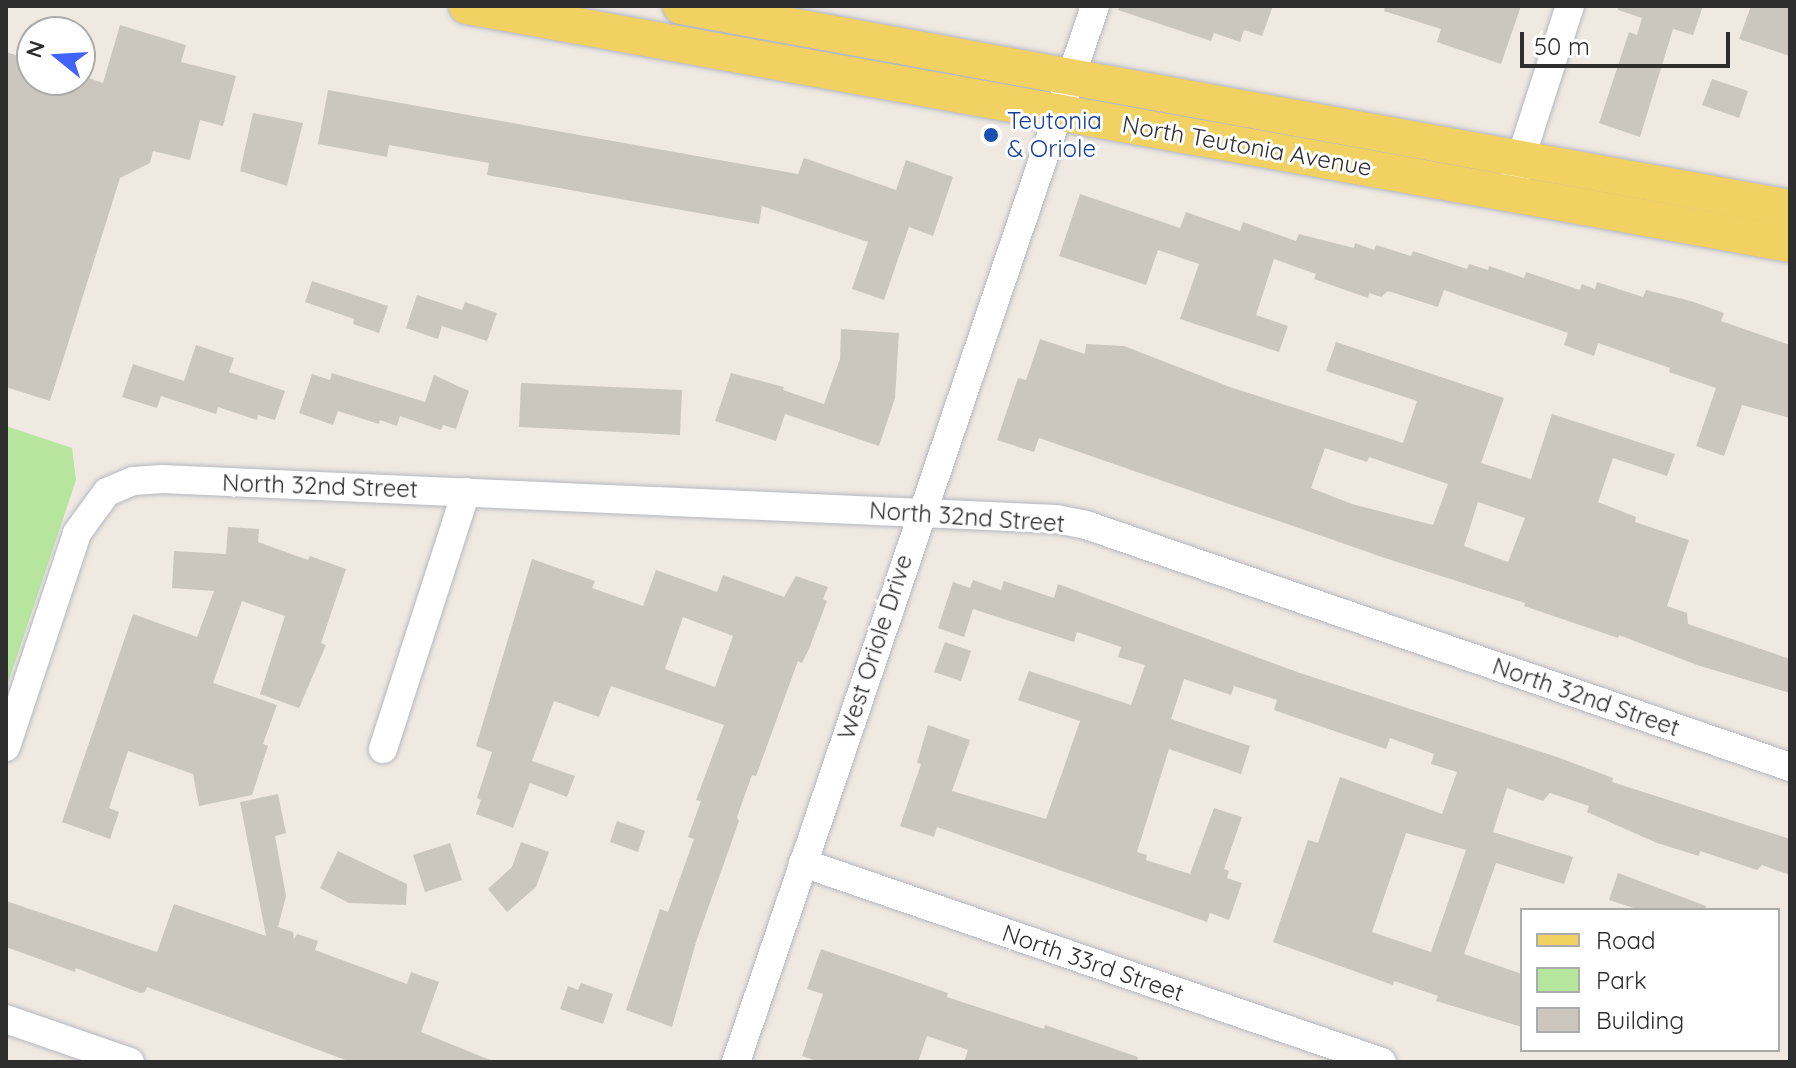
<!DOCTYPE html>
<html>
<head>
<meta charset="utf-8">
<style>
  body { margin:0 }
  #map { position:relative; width:1796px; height:1068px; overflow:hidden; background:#efe9e1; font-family:Quicksand,sans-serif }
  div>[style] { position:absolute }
  .green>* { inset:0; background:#b6e59e }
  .building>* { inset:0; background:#cbc7bf }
  .roads { filter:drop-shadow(0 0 2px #b4b7c1) drop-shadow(0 0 2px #b4b7c1) }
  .minor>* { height:28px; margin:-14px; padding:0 14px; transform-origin:14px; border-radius:14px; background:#fff }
  .major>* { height:36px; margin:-18px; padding:0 18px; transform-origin:18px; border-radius:18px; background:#f2d163 }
  .dots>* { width:22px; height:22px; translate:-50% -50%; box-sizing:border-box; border:4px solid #fff; border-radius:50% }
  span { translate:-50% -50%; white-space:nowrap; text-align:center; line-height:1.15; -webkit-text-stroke:6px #fff; paint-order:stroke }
  .transit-label { font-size:24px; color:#164399 }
  .left { translate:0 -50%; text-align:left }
  .street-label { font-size:24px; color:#2e2e2e }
  .frame { position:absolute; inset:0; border:8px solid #2e2e2e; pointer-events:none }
  .legend { position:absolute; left:1520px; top:908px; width:260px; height:144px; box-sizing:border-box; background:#fff; border:2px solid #ababab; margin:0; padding:10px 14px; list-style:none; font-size:24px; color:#2e2e2e }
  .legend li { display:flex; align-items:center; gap:16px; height:40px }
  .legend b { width:40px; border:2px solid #ababab }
  .north { position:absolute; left:16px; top:16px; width:80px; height:80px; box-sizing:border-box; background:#fff; border:2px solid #ababab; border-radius:50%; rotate:288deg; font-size:22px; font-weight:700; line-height:32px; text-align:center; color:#2e2e2e }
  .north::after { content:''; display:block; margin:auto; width:28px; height:36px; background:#4264fb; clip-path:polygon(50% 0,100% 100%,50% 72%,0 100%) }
  .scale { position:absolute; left:1520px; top:32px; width:210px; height:36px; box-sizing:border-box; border:4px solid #2e2e2e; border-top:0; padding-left:10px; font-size:24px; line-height:28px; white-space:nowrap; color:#2e2e2e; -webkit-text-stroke:6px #fff; paint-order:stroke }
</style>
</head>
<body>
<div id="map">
  <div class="green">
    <i style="clip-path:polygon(6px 426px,72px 448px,76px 480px,6px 689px)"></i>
  </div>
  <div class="building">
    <i style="clip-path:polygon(1119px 6px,1273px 6px,1262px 36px,1244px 30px,1240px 42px,1214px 33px,1211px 41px,1118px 10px)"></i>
    <i style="clip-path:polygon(1385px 6px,1521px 6px,1501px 64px,1437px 42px,1441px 29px,1384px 11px)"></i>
    <i style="clip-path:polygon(1618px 6px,1703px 6px,1693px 35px,1673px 29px,1640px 137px,1599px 123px,1629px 32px,1637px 35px,1642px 18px,1618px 10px)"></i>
    <i style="clip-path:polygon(1751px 6px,1790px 6px,1790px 56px,1739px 39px)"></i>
    <i style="clip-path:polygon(120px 25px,186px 45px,181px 62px,236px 76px,223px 126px,200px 120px,190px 160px,153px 151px,150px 163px,120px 178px,50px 401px,6px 387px,6px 52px,32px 60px,32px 80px,80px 80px,80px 75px,103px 83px)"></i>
    <i style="clip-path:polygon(1712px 79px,1748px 91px,1739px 118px,1702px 105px)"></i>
    <i style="clip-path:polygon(328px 90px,798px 174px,804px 158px,896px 190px,906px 160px,953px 177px,933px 236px,909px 227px,884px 300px,852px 289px,868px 242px,762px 206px,759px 224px,487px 175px,489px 163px,389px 145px,387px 157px,318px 144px)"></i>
    <i style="clip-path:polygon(253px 113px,303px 123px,287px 186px,240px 171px)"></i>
    <i style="clip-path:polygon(1080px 194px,1180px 228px,1186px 212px,1240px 231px,1243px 222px,1296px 241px,1299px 234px,1354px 248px,1355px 243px,1374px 250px,1376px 245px,1411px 256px,1413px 251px,1467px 269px,1469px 264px,1488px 270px,1489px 266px,1524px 278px,1526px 272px,1580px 290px,1582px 284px,1595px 289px,1597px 282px,1643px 297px,1646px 290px,1691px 301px,1724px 313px,1721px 321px,1790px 345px,1790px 418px,1742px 405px,1724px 456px,1696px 446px,1716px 388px,1669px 372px,1670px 368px,1598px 343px,1594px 356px,1564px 345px,1568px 333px,1444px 290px,1438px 307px,1388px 291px,1381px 297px,1369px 293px,1368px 298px,1314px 279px,1316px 274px,1274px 259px,1256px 315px,1288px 326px,1279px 352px,1180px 319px,1199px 264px,1158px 250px,1146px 285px,1059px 256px)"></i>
    <i style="clip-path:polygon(312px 281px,388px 306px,379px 333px,353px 324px,354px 319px,305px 302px)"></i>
    <i style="clip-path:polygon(417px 295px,462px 310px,465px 302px,497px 313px,487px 341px,442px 326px,438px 339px,406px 328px)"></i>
    <i style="clip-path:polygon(841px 329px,899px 333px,895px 398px,879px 446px,785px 414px,776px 441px,715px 421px,731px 373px,784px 387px,783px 390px,824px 404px,840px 359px)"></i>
    <i style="clip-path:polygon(evenodd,1040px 339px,1085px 354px,1086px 344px,1124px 346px,1230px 387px,1403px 443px,1417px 401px,1326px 371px,1336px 342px,1504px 398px,1481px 463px,1531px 479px,1552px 414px,1675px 454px,1667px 476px,1613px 458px,1598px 502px,1636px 517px,1635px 522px,1689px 540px,1667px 606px,1687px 613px,1688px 624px,1790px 659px,1790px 693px,1697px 665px,1619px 635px,1618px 638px,1524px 606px,1525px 603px,1385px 558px,1039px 438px,1034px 452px,997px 440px,1018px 378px,1026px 380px,1040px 339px,1325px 448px,1367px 462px,1369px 457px,1448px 484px,1433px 525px,1352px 504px,1311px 488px,1325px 448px,1040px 339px,1478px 502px,1525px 518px,1508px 562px,1464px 546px,1478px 502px)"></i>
    <i style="clip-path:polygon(196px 345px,234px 358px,229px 372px,285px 391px,275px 420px,258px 415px,257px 420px,218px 407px,216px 414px,161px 396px,157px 408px,122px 397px,133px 364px,184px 381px)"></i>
    <i style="clip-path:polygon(332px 373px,425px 402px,434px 375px,469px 391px,456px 429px,443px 425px,441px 430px,400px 416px,397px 426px,380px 420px,379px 424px,338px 411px,333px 425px,299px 413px,312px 374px,330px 380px)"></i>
    <i style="clip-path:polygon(521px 383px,682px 390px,680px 435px,519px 427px)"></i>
    <i style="clip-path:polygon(228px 527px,259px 529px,258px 542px,308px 560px,310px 556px,346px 569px,321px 643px,326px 645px,299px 708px,260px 694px,285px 616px,242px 601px,213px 683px,277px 705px,263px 744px,268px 746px,252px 795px,199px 806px,193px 774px,128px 751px,109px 808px,119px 812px,110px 839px,62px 822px,133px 614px,197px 637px,214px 591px,172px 588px,174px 551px,226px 554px)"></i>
    <i style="clip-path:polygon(evenodd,532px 559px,595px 581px,592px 588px,643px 606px,656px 570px,717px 592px,723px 575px,784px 597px,796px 576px,828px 587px,823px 599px,827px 601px,809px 649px,802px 663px,798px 661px,756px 776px,752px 775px,737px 817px,739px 821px,696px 942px,672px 1027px,626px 1010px,660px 909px,668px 912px,694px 839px,688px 837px,701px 801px,696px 800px,724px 725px,611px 686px,599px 717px,554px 701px,532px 761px,575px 776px,567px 797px,530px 783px,513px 828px,476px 814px,481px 800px,477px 798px,492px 752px,476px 746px,532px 559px,683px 617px,733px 636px,715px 687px,665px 669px,683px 617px)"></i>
    <i style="clip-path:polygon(evenodd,973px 580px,1001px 590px,1004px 581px,1054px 598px,1058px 584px,1300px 673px,1557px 757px,1613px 778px,1612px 782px,1790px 839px,1790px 875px,1762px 865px,1757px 870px,1700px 851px,1699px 856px,1657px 843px,1587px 812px,1589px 806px,1550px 793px,1543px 801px,1507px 788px,1493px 832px,1573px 857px,1564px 884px,1496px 863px,1464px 954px,1522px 974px,1522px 1027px,1436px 1001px,1438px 996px,1394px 981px,1393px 985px,1273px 942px,1308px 840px,1318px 843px,1340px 777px,1442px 814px,1457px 772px,1431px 764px,1434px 754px,1390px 738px,1386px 749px,1274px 710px,1277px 700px,1234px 686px,1231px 695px,1184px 679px,1171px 719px,1250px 746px,1241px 774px,1169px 749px,1137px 852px,1147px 855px,1146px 860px,1190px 874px,1214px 808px,1242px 817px,1224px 869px,1229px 871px,1227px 878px,1242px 883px,1229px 920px,1210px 913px,1207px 922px,937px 827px,934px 837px,900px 826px,921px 764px,917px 763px,928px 725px,970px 740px,952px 791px,1046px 819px,1080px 721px,1018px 700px,1029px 671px,1131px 705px,1145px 665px,1118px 657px,1121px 647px,1077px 632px,1074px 642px,973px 609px,964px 637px,938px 628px,953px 582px,970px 588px,973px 580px,1406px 833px,1466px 850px,1431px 952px,1372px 932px,1406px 833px)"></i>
    <i style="clip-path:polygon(945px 642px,971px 651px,961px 681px,934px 672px)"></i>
    <i style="clip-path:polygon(278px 794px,286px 833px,275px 836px,286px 896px,278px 927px,293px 932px,294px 939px,297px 934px,318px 941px,315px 950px,407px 984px,411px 972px,439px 982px,421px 1032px,495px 1062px,351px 1062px,147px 987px,145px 992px,140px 993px,76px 968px,75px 972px,6px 947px,6px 901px,157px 952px,174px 904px,266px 936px,240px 802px)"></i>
    <i style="clip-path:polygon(617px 821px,645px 831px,638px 852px,610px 842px)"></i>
    <i style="clip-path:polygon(521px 842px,549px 852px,536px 887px,507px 912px,488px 889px,512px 867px)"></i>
    <i style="clip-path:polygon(450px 843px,462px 880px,425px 892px,413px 855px)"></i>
    <i style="clip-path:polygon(338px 851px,407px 884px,406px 905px,349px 903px,320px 888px)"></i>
    <i style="clip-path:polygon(1618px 873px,1706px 906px,1706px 910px,1640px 910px,1609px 900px)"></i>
    <i style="clip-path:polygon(821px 949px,948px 993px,947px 997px,1044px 1029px,1045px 1025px,1138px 1057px,1137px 1062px,964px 1062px,968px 1050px,927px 1036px,918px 1062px,820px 1062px,802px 1056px,823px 994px,807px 989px)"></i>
    <i style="clip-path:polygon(581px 983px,613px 994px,603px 1024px,560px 1009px,568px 986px,578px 990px)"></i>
  </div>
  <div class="roads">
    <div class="minor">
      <i style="left:1515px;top:176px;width:179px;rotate:-72.1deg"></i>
      <i style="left:6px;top:747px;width:225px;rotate:-71.6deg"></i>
      <i style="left:77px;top:533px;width:51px;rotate:-53.8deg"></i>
      <i style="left:107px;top:492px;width:28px;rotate:-23deg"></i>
      <i style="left:133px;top:481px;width:29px;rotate:-4deg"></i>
      <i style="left:162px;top:479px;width:895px;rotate:2.56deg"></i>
      <i style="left:1056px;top:519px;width:31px;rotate:11deg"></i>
      <i style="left:1086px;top:525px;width:744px;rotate:18.97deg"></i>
      <i style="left:383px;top:749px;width:270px;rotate:-72.1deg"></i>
      <i style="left:803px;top:863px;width:612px;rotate:18.97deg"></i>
      <i style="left:6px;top:1019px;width:131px;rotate:19.1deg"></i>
      <i style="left:736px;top:1062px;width:1115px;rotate:-71.22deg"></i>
    </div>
    <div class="major">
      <i style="left:467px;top:6px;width:1344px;rotate:10.2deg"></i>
      <i style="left:681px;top:6px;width:1127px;rotate:10.32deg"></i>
    </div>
  </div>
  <div class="dots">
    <i style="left:991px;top:135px;background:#1a4fb4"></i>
  </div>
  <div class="transit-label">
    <span class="left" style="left:1007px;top:135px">Teutonia<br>&amp; Oriole</span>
  </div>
  <div class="street-label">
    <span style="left:1247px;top:146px;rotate:10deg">North Teutonia Avenue</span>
    <span style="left:320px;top:486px;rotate:2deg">North 32nd Street</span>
    <span style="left:967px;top:517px;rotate:4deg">North 32nd Street</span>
    <span style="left:875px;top:647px;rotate:-72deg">West Oriole Drive</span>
    <span style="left:1586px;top:697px;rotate:19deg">North 32nd Street</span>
    <span style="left:1093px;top:963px;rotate:19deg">North 33rd Street</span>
  </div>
  <div class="frame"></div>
  <ul class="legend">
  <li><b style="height:10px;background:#f2d163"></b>Road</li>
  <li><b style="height:22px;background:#b6e59e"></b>Park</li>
  <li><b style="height:22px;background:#cbc7bf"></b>Building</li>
  </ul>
  <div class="north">N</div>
  <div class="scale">50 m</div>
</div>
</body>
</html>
